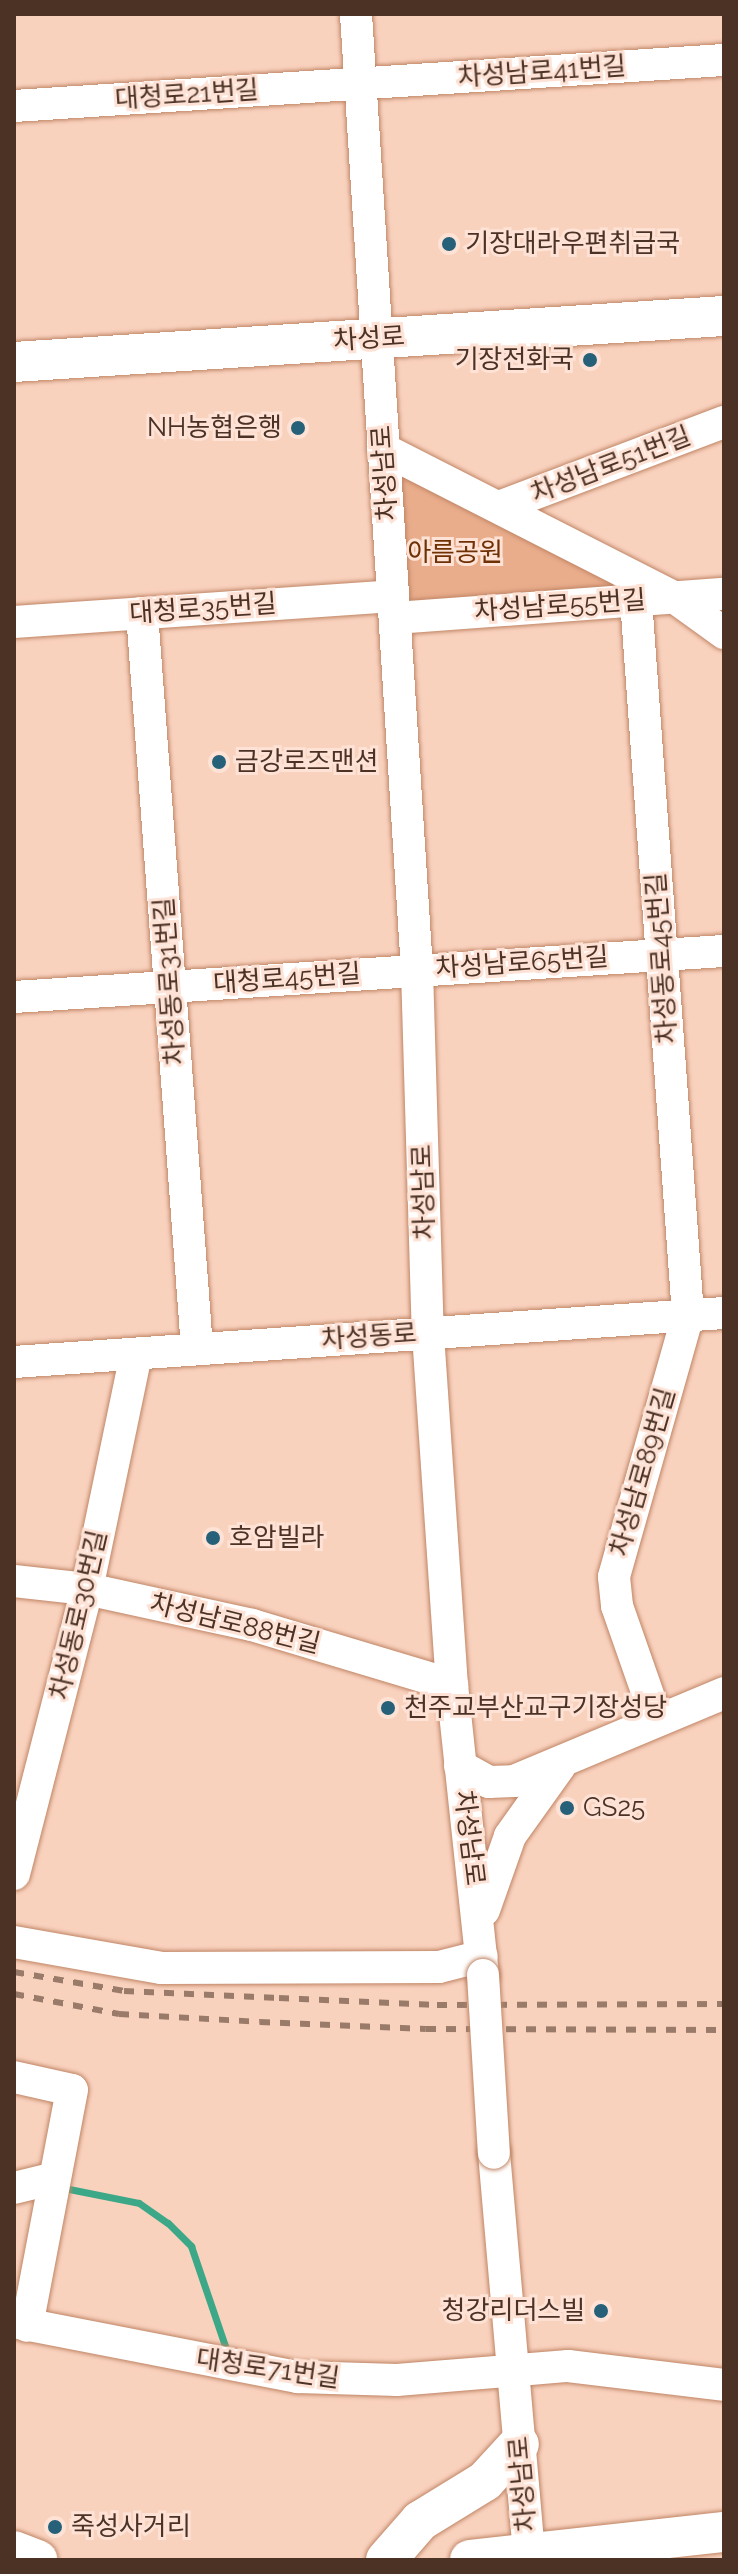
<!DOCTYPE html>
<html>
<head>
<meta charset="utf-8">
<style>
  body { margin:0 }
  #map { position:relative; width:738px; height:2574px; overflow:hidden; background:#f9d2be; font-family:Raleway,"Noto Sans KR",sans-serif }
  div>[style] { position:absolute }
  .green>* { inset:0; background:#e9ad8c }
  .stream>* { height:7px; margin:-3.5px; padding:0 3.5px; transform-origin:3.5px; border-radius:3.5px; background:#3da887 }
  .roads { filter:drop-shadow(0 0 2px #c08565) drop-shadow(0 0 2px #c08565) }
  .minor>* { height:32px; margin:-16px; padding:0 16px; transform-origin:16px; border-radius:16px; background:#fff }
  .major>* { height:40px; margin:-20px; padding:0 20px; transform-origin:20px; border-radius:20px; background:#fff }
  .rail>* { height:6px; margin-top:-3px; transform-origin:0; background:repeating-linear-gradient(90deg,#9a7b6a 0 10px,transparent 0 20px) }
  .bridges { filter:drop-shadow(0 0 2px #c08565) drop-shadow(0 0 2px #c08565) }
  .minor-bridge>* { height:32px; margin:-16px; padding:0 16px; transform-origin:16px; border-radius:16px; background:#fff }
  .dots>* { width:22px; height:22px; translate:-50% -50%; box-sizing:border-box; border:4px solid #fde2d5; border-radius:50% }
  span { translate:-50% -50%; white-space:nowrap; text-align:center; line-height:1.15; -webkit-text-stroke:6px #fde2d5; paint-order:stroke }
  .street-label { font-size:26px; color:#4b3225 }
  .poi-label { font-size:26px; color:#4b3225 }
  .left { translate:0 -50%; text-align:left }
  .right { translate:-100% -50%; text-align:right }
  .park-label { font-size:26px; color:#6e3005 }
  .frame { position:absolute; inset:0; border:16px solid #4b3225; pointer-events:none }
</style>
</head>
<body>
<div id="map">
  <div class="green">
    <i style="clip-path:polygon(399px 472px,632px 587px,417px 606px,408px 600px)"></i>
  </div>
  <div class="stream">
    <i style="left:64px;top:2188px;width:76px;rotate:11.3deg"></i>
    <i style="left:139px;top:2203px;width:35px;rotate:35deg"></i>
    <i style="left:168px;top:2223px;width:33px;rotate:45deg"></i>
    <i style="left:191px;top:2246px;width:109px;rotate:71.2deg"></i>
  </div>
  <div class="roads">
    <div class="minor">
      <i style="left:356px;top:14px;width:958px;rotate:86.35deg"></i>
      <i style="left:417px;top:970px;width:364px;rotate:88.3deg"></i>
      <i style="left:428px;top:1334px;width:352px;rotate:86.1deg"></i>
      <i style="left:452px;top:1685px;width:292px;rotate:83.9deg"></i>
      <i style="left:14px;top:106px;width:711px;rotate:-3.71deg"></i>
      <i style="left:383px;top:449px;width:326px;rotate:27deg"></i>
      <i style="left:674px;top:597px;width:62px;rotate:35.8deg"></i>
      <i style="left:499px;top:507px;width:241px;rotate:-20.7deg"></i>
      <i style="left:636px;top:600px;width:717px;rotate:85.84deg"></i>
      <i style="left:688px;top:1315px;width:272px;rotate:105.8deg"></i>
      <i style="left:614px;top:1577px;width:29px;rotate:84deg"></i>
      <i style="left:617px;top:1606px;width:121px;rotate:70.7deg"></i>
      <i style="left:142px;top:613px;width:737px;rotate:85.72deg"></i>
      <i style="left:395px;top:618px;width:330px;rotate:-4.2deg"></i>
      <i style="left:14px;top:622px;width:380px;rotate:-3.9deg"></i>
      <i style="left:14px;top:997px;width:711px;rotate:-3.71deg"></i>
      <i style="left:14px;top:1362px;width:712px;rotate:-3.95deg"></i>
      <i style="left:14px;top:1581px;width:73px;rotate:6.3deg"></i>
      <i style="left:87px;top:1589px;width:169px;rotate:12.3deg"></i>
      <i style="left:252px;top:1625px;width:209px;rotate:16.7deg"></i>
      <i style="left:460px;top:1766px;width:33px;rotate:29deg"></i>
      <i style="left:489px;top:1782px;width:25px;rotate:-2deg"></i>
      <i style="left:514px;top:1781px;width:228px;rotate:-22.7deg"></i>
      <i style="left:14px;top:1874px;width:294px;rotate:-75.6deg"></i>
      <i style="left:87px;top:1589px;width:239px;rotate:-78.2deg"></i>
      <i style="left:484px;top:1910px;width:78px;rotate:-70.6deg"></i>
      <i style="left:510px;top:1836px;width:86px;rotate:-54.5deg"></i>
      <i style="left:14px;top:1942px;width:149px;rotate:10deg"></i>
      <i style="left:161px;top:1968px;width:278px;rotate:-0.2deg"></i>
      <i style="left:439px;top:1967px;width:44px;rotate:-14.3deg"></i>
      <i style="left:14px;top:2077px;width:59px;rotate:12.6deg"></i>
      <i style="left:72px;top:2090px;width:240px;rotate:100.8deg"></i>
      <i style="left:494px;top:2153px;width:402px;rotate:85deg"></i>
      <i style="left:14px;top:2188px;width:42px;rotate:-13.7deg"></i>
      <i style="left:14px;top:2322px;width:289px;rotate:11deg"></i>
      <i style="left:298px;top:2377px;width:99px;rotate:1.7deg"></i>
      <i style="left:397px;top:2380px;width:172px;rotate:-4.7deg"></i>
      <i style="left:568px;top:2366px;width:157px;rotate:6.9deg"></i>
    </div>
    <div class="major">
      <i style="left:14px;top:362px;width:711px;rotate:-3.71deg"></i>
      <i style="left:14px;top:2551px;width:25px;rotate:21deg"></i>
      <i style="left:386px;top:2560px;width:52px;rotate:-48.9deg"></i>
      <i style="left:420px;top:2521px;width:76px;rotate:-31.6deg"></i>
      <i style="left:485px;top:2481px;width:50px;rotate:-47.4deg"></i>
      <i style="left:470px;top:2560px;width:256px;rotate:-6.3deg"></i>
    </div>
  </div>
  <div class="rail">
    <i style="left:14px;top:1972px;width:112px;rotate:9.8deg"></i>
    <i style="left:124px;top:1991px;width:155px;rotate:2.6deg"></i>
    <i style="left:279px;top:1998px;width:158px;rotate:2.5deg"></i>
    <i style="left:437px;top:2005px;width:287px;rotate:-0.2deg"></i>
    <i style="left:14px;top:1994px;width:107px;rotate:10.8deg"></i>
    <i style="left:119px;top:2014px;width:141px;rotate:3.2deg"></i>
    <i style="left:260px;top:2022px;width:166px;rotate:2.4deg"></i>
    <i style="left:426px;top:2029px;width:298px;rotate:0.2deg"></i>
  </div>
  <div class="bridges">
    <div class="minor-bridge">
      <i style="left:483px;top:1975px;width:178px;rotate:86.5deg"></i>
    </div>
  </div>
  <div class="dots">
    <i style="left:449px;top:244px;background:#266179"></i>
    <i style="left:590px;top:360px;background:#266179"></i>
    <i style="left:298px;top:428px;background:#266179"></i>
    <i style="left:219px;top:762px;background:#266179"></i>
    <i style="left:213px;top:1538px;background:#266179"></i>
    <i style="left:388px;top:1708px;background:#266179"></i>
    <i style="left:567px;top:1808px;background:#266179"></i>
    <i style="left:601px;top:2311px;background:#266179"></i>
    <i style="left:55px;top:2527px;background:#266179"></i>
  </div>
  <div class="street-label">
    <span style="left:542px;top:72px;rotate:-4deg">차성남로41번길</span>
    <span style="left:187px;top:95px;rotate:-4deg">대청로21번길</span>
    <span style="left:369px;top:339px;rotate:-4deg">차성로</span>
    <span style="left:611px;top:465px;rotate:-21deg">차성남로51번길</span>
    <span style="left:385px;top:473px;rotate:-94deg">차성남로</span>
    <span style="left:560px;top:606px;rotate:-4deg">차성남로55번길</span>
    <span style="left:203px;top:609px;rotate:-4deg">대청로35번길</span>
    <span style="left:662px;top:958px;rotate:-94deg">차성동로45번길</span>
    <span style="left:522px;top:963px;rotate:-4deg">차성남로65번길</span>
    <span style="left:287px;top:979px;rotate:-4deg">대청로45번길</span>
    <span style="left:170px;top:981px;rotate:-94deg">차성동로31번길</span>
    <span style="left:424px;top:1192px;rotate:-92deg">차성남로</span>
    <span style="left:369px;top:1337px;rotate:-4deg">차성동로</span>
    <span style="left:643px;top:1472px;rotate:-74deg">차성남로89번길</span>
    <span style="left:79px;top:1615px;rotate:-77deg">차성동로30번길</span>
    <span style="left:235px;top:1624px;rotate:14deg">차성남로88번길</span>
    <span style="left:469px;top:1838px;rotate:83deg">차성남로</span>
    <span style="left:268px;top:2369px;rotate:8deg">대청로71번길</span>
    <span style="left:523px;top:2484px;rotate:-95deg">차성남로</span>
  </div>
  <div class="poi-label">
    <span class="left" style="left:465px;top:244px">기장대라우편취급국</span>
    <span class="right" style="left:574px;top:360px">기장전화국</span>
    <span class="right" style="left:282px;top:428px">NH농협은행</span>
    <span class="left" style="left:235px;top:762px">금강로즈맨션</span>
    <span class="left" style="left:229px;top:1538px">호암빌라</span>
    <span class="left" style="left:404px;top:1708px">천주교부산교구기장성당</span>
    <span class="left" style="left:583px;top:1808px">GS25</span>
    <span class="right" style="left:585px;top:2311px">청강리더스빌</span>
    <span class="left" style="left:71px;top:2527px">죽성사거리</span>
  </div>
  <div class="park-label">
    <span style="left:455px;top:553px">아름공원</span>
  </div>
  <div class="frame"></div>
</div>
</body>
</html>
